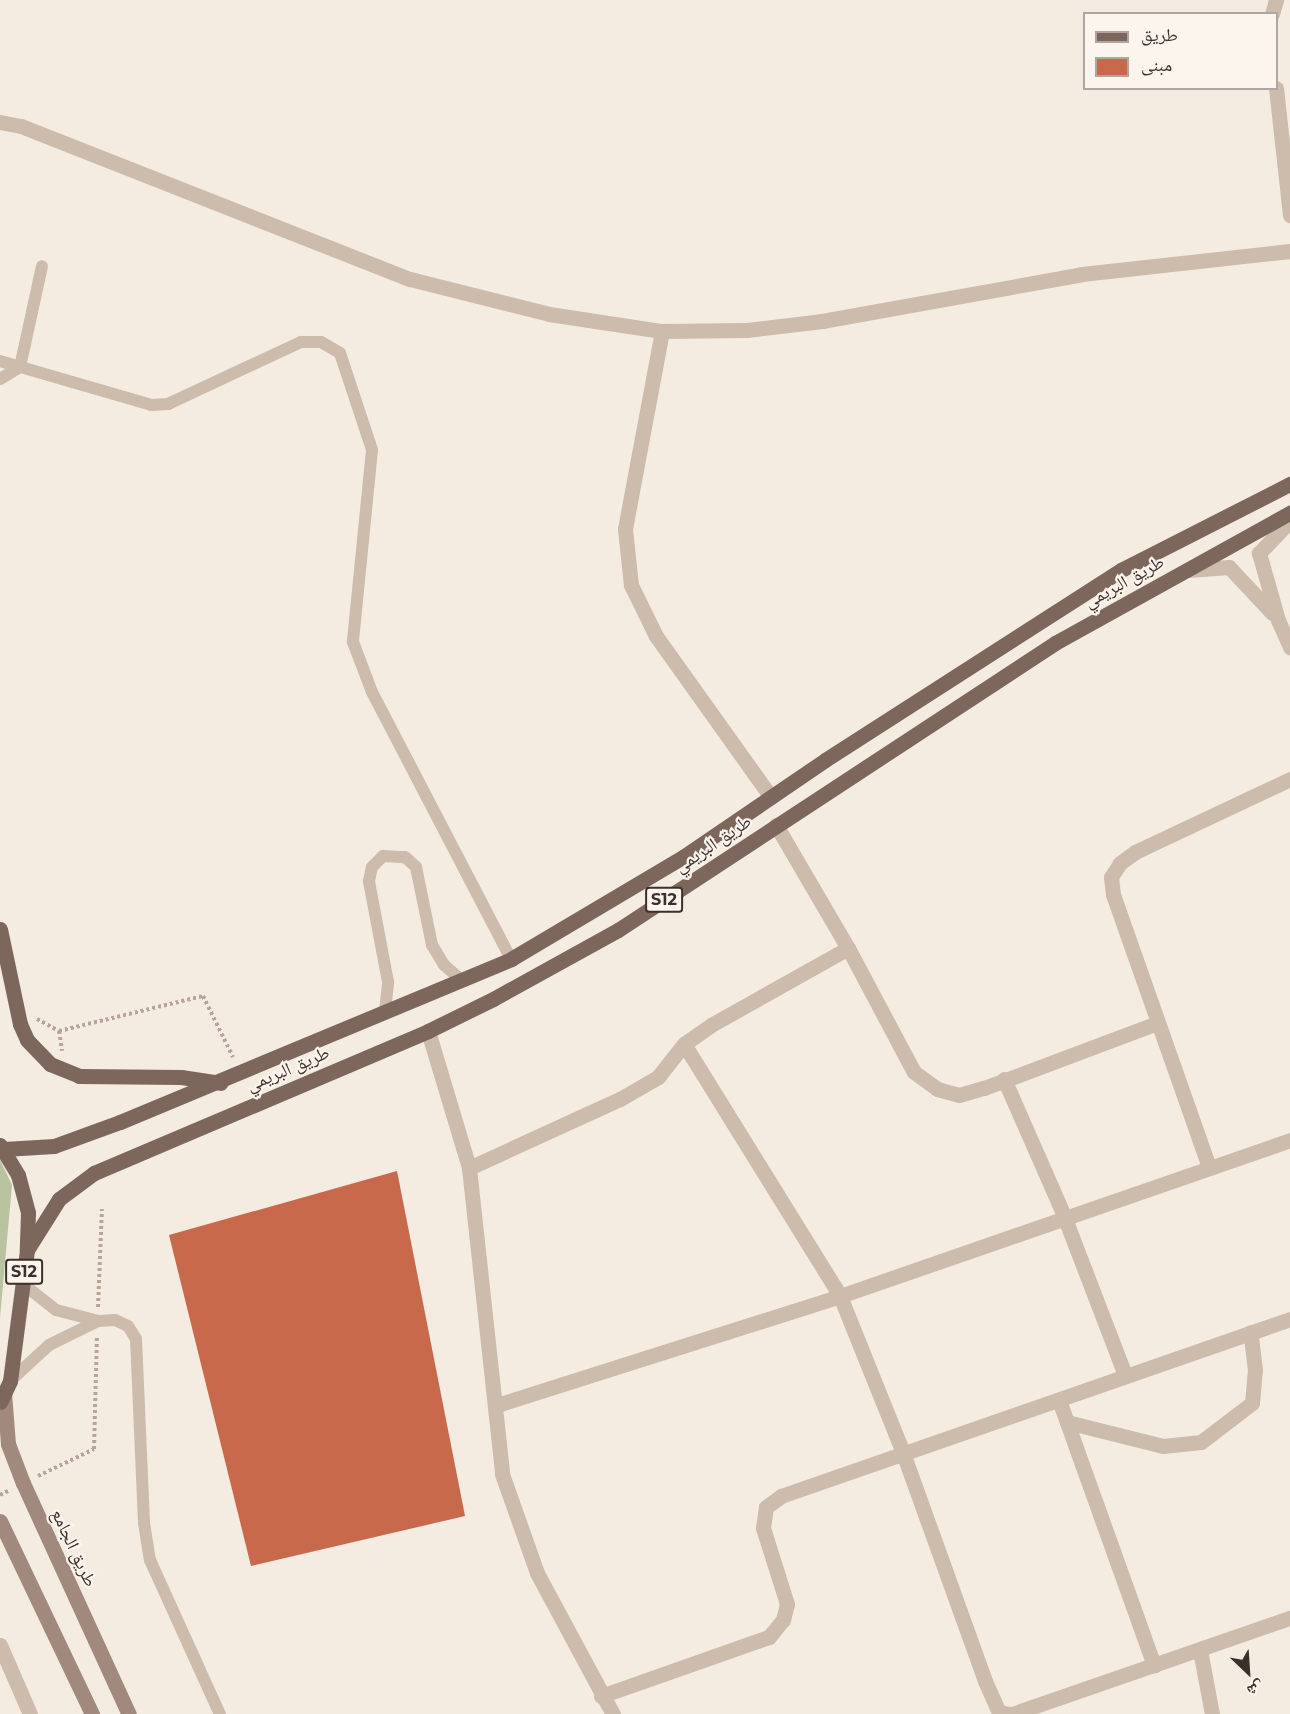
<!DOCTYPE html>
<html>
<head>
<meta charset="utf-8">
<style>
  body { margin:0 }
  #map { position:relative; width:1290px; height:1714px; overflow:hidden; background:#f4ebe1; font-family:Montserrat,"Noto Naskh Arabic",sans-serif }
  div>[style] { position:absolute }
  .green>* { inset:0; background:#b8c4a0 }
  .building>* { inset:0; background:#c8694b }
  .path>* { height:4px; margin-top:-2px; transform-origin:0; background:repeating-linear-gradient(90deg,#b9a596 0 3px,transparent 0 6px) }
  .service>* { height:12px; margin:-6px; padding:0 6px; transform-origin:6px; border-radius:6px; background:#cdbbac }
  .minor>* { height:15px; margin:-7.5px; padding:0 7.5px; transform-origin:7.5px; border-radius:7.5px; background:#cdbbac }
  .secondary>* { height:15px; margin:-7.5px; padding:0 7.5px; transform-origin:7.5px; border-radius:7.5px; background:#a18a7d }
  .primary>* { height:15px; margin:-7.5px; padding:0 7.5px; transform-origin:7.5px; border-radius:7.5px; background:#7d675c }
  span { translate:-50% -50%; white-space:nowrap; text-align:center; line-height:1.15; -webkit-text-stroke:4.5px #fbf5ee; paint-order:stroke }
  .shield-label span { padding:2px 4px; background:#fbf5ee; border:2px solid; border-radius:4px; -webkit-text-stroke-width:0 }
  .shield-label { font-size:16px; color:#3b302b; font-weight:700 }
  .street-label { font-size:18px; color:#3b302b }
  .legend { position:absolute; left:1083px; top:12px; width:195px; height:78px; box-sizing:border-box; background:#fbf5ee; border:2px solid #aea6a0; margin:0; padding:8px 10px; list-style:none; font-size:18px; color:#3b302b }
  .legend li { display:flex; align-items:center; gap:12px; height:30px }
  .legend b { width:30px; border:2px solid #aea6a0 }
  .north { position:absolute; left:1218px; top:1642px; width:60px; height:60px; -webkit-text-stroke:4px #fbf5ee; paint-order:stroke; rotate:155deg; font-size:16px; font-weight:700; line-height:24px; text-align:center; color:#3b302b }
  .north::after { content:''; display:block; margin:auto; width:21px; height:27px; background:#3b302b; clip-path:polygon(50% 0,100% 100%,50% 72%,0 100%) }
</style>
</head>
<body>
<div id="map">
  <div class="green">
    <i style="clip-path:polygon(0 1160px,12px 1185px,0 1318px)"></i>
  </div>
  <div class="building">
    <i style="clip-path:polygon(397px 1171px,465px 1516px,251px 1566px,169px 1235px)"></i>
  </div>
  <div class="path">
    <i style="left:37px;top:1019px;width:25px;rotate:29deg"></i>
    <i style="left:59px;top:1031px;width:148px;rotate:-13.7deg"></i>
    <i style="left:203px;top:996px;width:68px;rotate:63.8deg"></i>
    <i style="left:59px;top:1031px;width:20px;rotate:81deg"></i>
    <i style="left:98px;top:1307px;width:98px;rotate:-87.7deg"></i>
    <i style="left:38px;top:1476px;width:62px;rotate:-25.7deg"></i>
    <i style="left:94px;top:1449px;width:111px;rotate:-88.5deg"></i>
    <i style="left:0;top:1495px;width:11px;rotate:-27deg"></i>
  </div>
  <div class="service">
    <i style="left:0;top:361px;width:157px;rotate:16.2deg"></i>
    <i style="left:151px;top:405px;width:17px;rotate:-3deg"></i>
    <i style="left:168px;top:404px;width:147px;rotate:-25deg"></i>
    <i style="left:301px;top:342px;width:20px"></i>
    <i style="left:321px;top:342px;width:22px;rotate:30deg"></i>
    <i style="left:340px;top:353px;width:102px;rotate:71.7deg"></i>
    <i style="left:372px;top:450px;width:193px;rotate:95.7deg"></i>
    <i style="left:353px;top:642px;width:53px;rotate:69.2deg"></i>
    <i style="left:372px;top:692px;width:301px;rotate:62.5deg"></i>
    <i style="left:20px;top:367px;width:103px;rotate:-77.7deg"></i>
    <i style="left:0;top:379px;width:23px;rotate:-31deg"></i>
    <i style="left:385px;top:1012px;width:30px;rotate:-84deg"></i>
    <i style="left:388px;top:982px;width:103px;rotate:-100.7deg"></i>
    <i style="left:369px;top:881px;width:14px;rotate:-78deg"></i>
    <i style="left:372px;top:867px;width:16px;rotate:-45deg"></i>
    <i style="left:383px;top:856px;width:22px;rotate:3deg"></i>
    <i style="left:405px;top:857px;width:15px;rotate:42deg"></i>
    <i style="left:416px;top:867px;width:80px;rotate:78.4deg"></i>
    <i style="left:432px;top:945px;width:23px;rotate:59deg"></i>
    <i style="left:444px;top:965px;width:23px;rotate:41deg"></i>
    <i style="left:23px;top:1284px;width:42px;rotate:38.2deg"></i>
    <i style="left:56px;top:1310px;width:43px;rotate:14.7deg"></i>
    <i style="left:98px;top:1321px;width:17px;rotate:-3deg"></i>
    <i style="left:115px;top:1320px;width:14px;rotate:25deg"></i>
    <i style="left:128px;top:1326px;width:15px;rotate:58deg"></i>
    <i style="left:136px;top:1339px;width:184px;rotate:87.5deg"></i>
    <i style="left:144px;top:1523px;width:37px;rotate:81deg"></i>
    <i style="left:150px;top:1560px;width:169px;rotate:65.6deg"></i>
    <i style="left:10px;top:1381px;width:53px;rotate:-42.7deg"></i>
    <i style="left:49px;top:1345px;width:52px;rotate:-26.1deg"></i>
  </div>
  <div class="minor">
    <i style="left:1272px;top:14px;width:15px;rotate:-74deg"></i>
    <i style="left:1276px;top:88px;width:128px;rotate:83.7deg"></i>
    <i style="left:0;top:122px;width:21px;rotate:11deg"></i>
    <i style="left:21px;top:126px;width:418px;rotate:21.5deg"></i>
    <i style="left:410px;top:279px;width:143px;rotate:14.1deg"></i>
    <i style="left:549px;top:314px;width:114px;rotate:8.6deg"></i>
    <i style="left:662px;top:331px;width:85px;rotate:-0.7deg"></i>
    <i style="left:747px;top:330px;width:76px;rotate:-6.8deg"></i>
    <i style="left:822px;top:321px;width:264px;rotate:-10.2deg"></i>
    <i style="left:1082px;top:274px;width:209px;rotate:-6.3deg"></i>
    <i style="left:662px;top:331px;width:201px;rotate:100.6deg"></i>
    <i style="left:625px;top:529px;width:56px;rotate:83.9deg"></i>
    <i style="left:631px;top:585px;width:57px;rotate:63.9deg"></i>
    <i style="left:656px;top:636px;width:198px;rotate:54.5deg"></i>
    <i style="left:1290px;top:521px;width:45px;rotate:134.1deg"></i>
    <i style="left:1259px;top:553px;width:70px;rotate:74.2deg"></i>
    <i style="left:1278px;top:620px;width:30px;rotate:66deg"></i>
    <i style="left:1188px;top:570px;width:41px;rotate:-4.2deg"></i>
    <i style="left:1229px;top:567px;width:63px;rotate:46.9deg"></i>
    <i style="left:776px;top:825px;width:143px;rotate:59.7deg"></i>
    <i style="left:848px;top:948px;width:140px;rotate:62deg"></i>
    <i style="left:914px;top:1072px;width:29px;rotate:36deg"></i>
    <i style="left:937px;top:1089px;width:23px;rotate:15deg"></i>
    <i style="left:959px;top:1095px;width:26px;rotate:-16deg"></i>
    <i style="left:984px;top:1088px;width:185px;rotate:-20.6deg"></i>
    <i style="left:428px;top:1031px;width:143px;rotate:73.3deg"></i>
    <i style="left:469px;top:1168px;width:308px;rotate:83.8deg"></i>
    <i style="left:502px;top:1474px;width:105px;rotate:70.5deg"></i>
    <i style="left:537px;top:1573px;width:160px;rotate:61.7deg"></i>
    <i style="left:684px;top:1044px;width:296px;rotate:58.2deg"></i>
    <i style="left:840px;top:1296px;width:169px;rotate:68.1deg"></i>
    <i style="left:903px;top:1453px;width:242px;rotate:70.2deg"></i>
    <i style="left:985px;top:1681px;width:34px;rotate:66deg"></i>
    <i style="left:999px;top:1712px;width:10px;rotate:11deg"></i>
    <i style="left:1004px;top:1079px;width:150px;rotate:66.3deg"></i>
    <i style="left:1064px;top:1216px;width:170px;rotate:69deg"></i>
    <i style="left:1209px;top:1167px;width:289px;rotate:-109.4deg"></i>
    <i style="left:1113px;top:894px;width:17px;rotate:-97deg"></i>
    <i style="left:1111px;top:877px;width:17px;rotate:-57deg"></i>
    <i style="left:1120px;top:863px;width:19px;rotate:-36deg"></i>
    <i style="left:1135px;top:852px;width:171px;rotate:-25.2deg"></i>
    <i style="left:469px;top:1168px;width:166px;rotate:-24.6deg"></i>
    <i style="left:620px;top:1099px;width:44px;rotate:-30.1deg"></i>
    <i style="left:658px;top:1077px;width:42px;rotate:-51.8deg"></i>
    <i style="left:684px;top:1044px;width:33px;rotate:-35deg"></i>
    <i style="left:711px;top:1025px;width:157px;rotate:-29.3deg"></i>
    <i style="left:1059px;top:1400px;width:282px;rotate:70.3deg"></i>
    <i style="left:497px;top:1405px;width:360px;rotate:-17.6deg"></i>
    <i style="left:840px;top:1296px;width:476px;rotate:-19.1deg"></i>
    <i style="left:1067px;top:1422px;width:99px;rotate:14deg"></i>
    <i style="left:1163px;top:1446px;width:38px;rotate:-6deg"></i>
    <i style="left:1201px;top:1442px;width:64px;rotate:-37.4deg"></i>
    <i style="left:1252px;top:1403px;width:33px;rotate:-85deg"></i>
    <i style="left:1255px;top:1370px;width:38px;rotate:-97deg"></i>
    <i style="left:0;top:1645px;width:75px;rotate:66.5deg"></i>
    <i style="left:1200px;top:1650px;width:65px;rotate:79.4deg"></i>
    <i style="left:601px;top:1696px;width:178px;rotate:-19.4deg"></i>
    <i style="left:769px;top:1637px;width:22px;rotate:-51deg"></i>
    <i style="left:783px;top:1620px;width:16px;rotate:-76deg"></i>
    <i style="left:787px;top:1604px;width:80px;rotate:-107.5deg"></i>
    <i style="left:763px;top:1528px;width:21px;rotate:-82deg"></i>
    <i style="left:766px;top:1507px;width:19px;rotate:-36deg"></i>
    <i style="left:781px;top:1496px;width:539px;rotate:-19.17deg"></i>
    <i style="left:1012px;top:1714px;width:294px;rotate:-19.1deg"></i>
  </div>
  <div class="secondary">
    <i style="left:4px;top:1393px;width:51px;rotate:85.5deg"></i>
    <i style="left:8px;top:1444px;width:42px;rotate:69deg"></i>
    <i style="left:23px;top:1483px;width:254px;rotate:65.4deg"></i>
    <i style="left:0;top:1521px;width:214px;rotate:64.5deg"></i>
  </div>
  <div class="primary">
    <i style="left:0;top:929px;width:97px;rotate:78.1deg"></i>
    <i style="left:20px;top:1024px;width:17px;rotate:66deg"></i>
    <i style="left:27px;top:1040px;width:33px;rotate:46deg"></i>
    <i style="left:50px;top:1064px;width:31px;rotate:22deg"></i>
    <i style="left:79px;top:1076px;width:102px;rotate:0.6deg"></i>
    <i style="left:181px;top:1077px;width:40px;rotate:8.5deg"></i>
    <i style="left:0;top:1145px;width:35px;rotate:59deg"></i>
    <i style="left:18px;top:1175px;width:39px;rotate:75deg"></i>
    <i style="left:28px;top:1213px;width:37px;rotate:92deg"></i>
    <i style="left:27px;top:1250px;width:132px;rotate:97.4deg"></i>
    <i style="left:10px;top:1381px;width:23px;rotate:115deg"></i>
    <i style="left:4px;top:1149px;width:50px;rotate:-3.4deg"></i>
    <i style="left:54px;top:1146px;width:70px;rotate:-20deg"></i>
    <i style="left:120px;top:1122px;width:424px;rotate:-22.6deg"></i>
    <i style="left:511px;top:959px;width:200px;rotate:-30.7deg"></i>
    <i style="left:683px;top:857px;width:172px;rotate:-34.3deg"></i>
    <i style="left:825px;top:760px;width:352px;rotate:-32.7deg"></i>
    <i style="left:1121px;top:570px;width:190px;rotate:-27deg"></i>
    <i style="left:27px;top:1250px;width:60px;rotate:-57.9deg"></i>
    <i style="left:59px;top:1199px;width:44px;rotate:-36.6deg"></i>
    <i style="left:94px;top:1173px;width:363px;rotate:-23deg"></i>
    <i style="left:428px;top:1031px;width:72px;rotate:-26.2deg"></i>
    <i style="left:493px;top:999px;width:143px;rotate:-28.9deg"></i>
    <i style="left:618px;top:930px;width:523px;rotate:-33.29deg"></i>
    <i style="left:1055px;top:643px;width:269px;rotate:-29deg"></i>
  </div>
  <div class="shield-label">
    <span style="left:664px;top:900px">S12</span>
    <span style="left:24px;top:1272px">S12</span>
  </div>
  <div class="street-label">
    <span style="left:1124px;top:582px;rotate:-29deg">طريق البريمي</span>
    <span style="left:713px;top:844px;rotate:-34deg">طريق البريمي</span>
    <span style="left:288px;top:1069px;rotate:-23deg">طريق البريمي</span>
    <span style="left:74px;top:1548px;rotate:65deg">طريق الجامع</span>
  </div>
  <ul class="legend">
  <li><b style="height:8px;background:#7d675c"></b>طريق</li>
  <li><b style="height:16px;background:#c8694b"></b>مبنى</li>
  </ul>
  <div class="north">ش</div>
</div>
</body>
</html>
